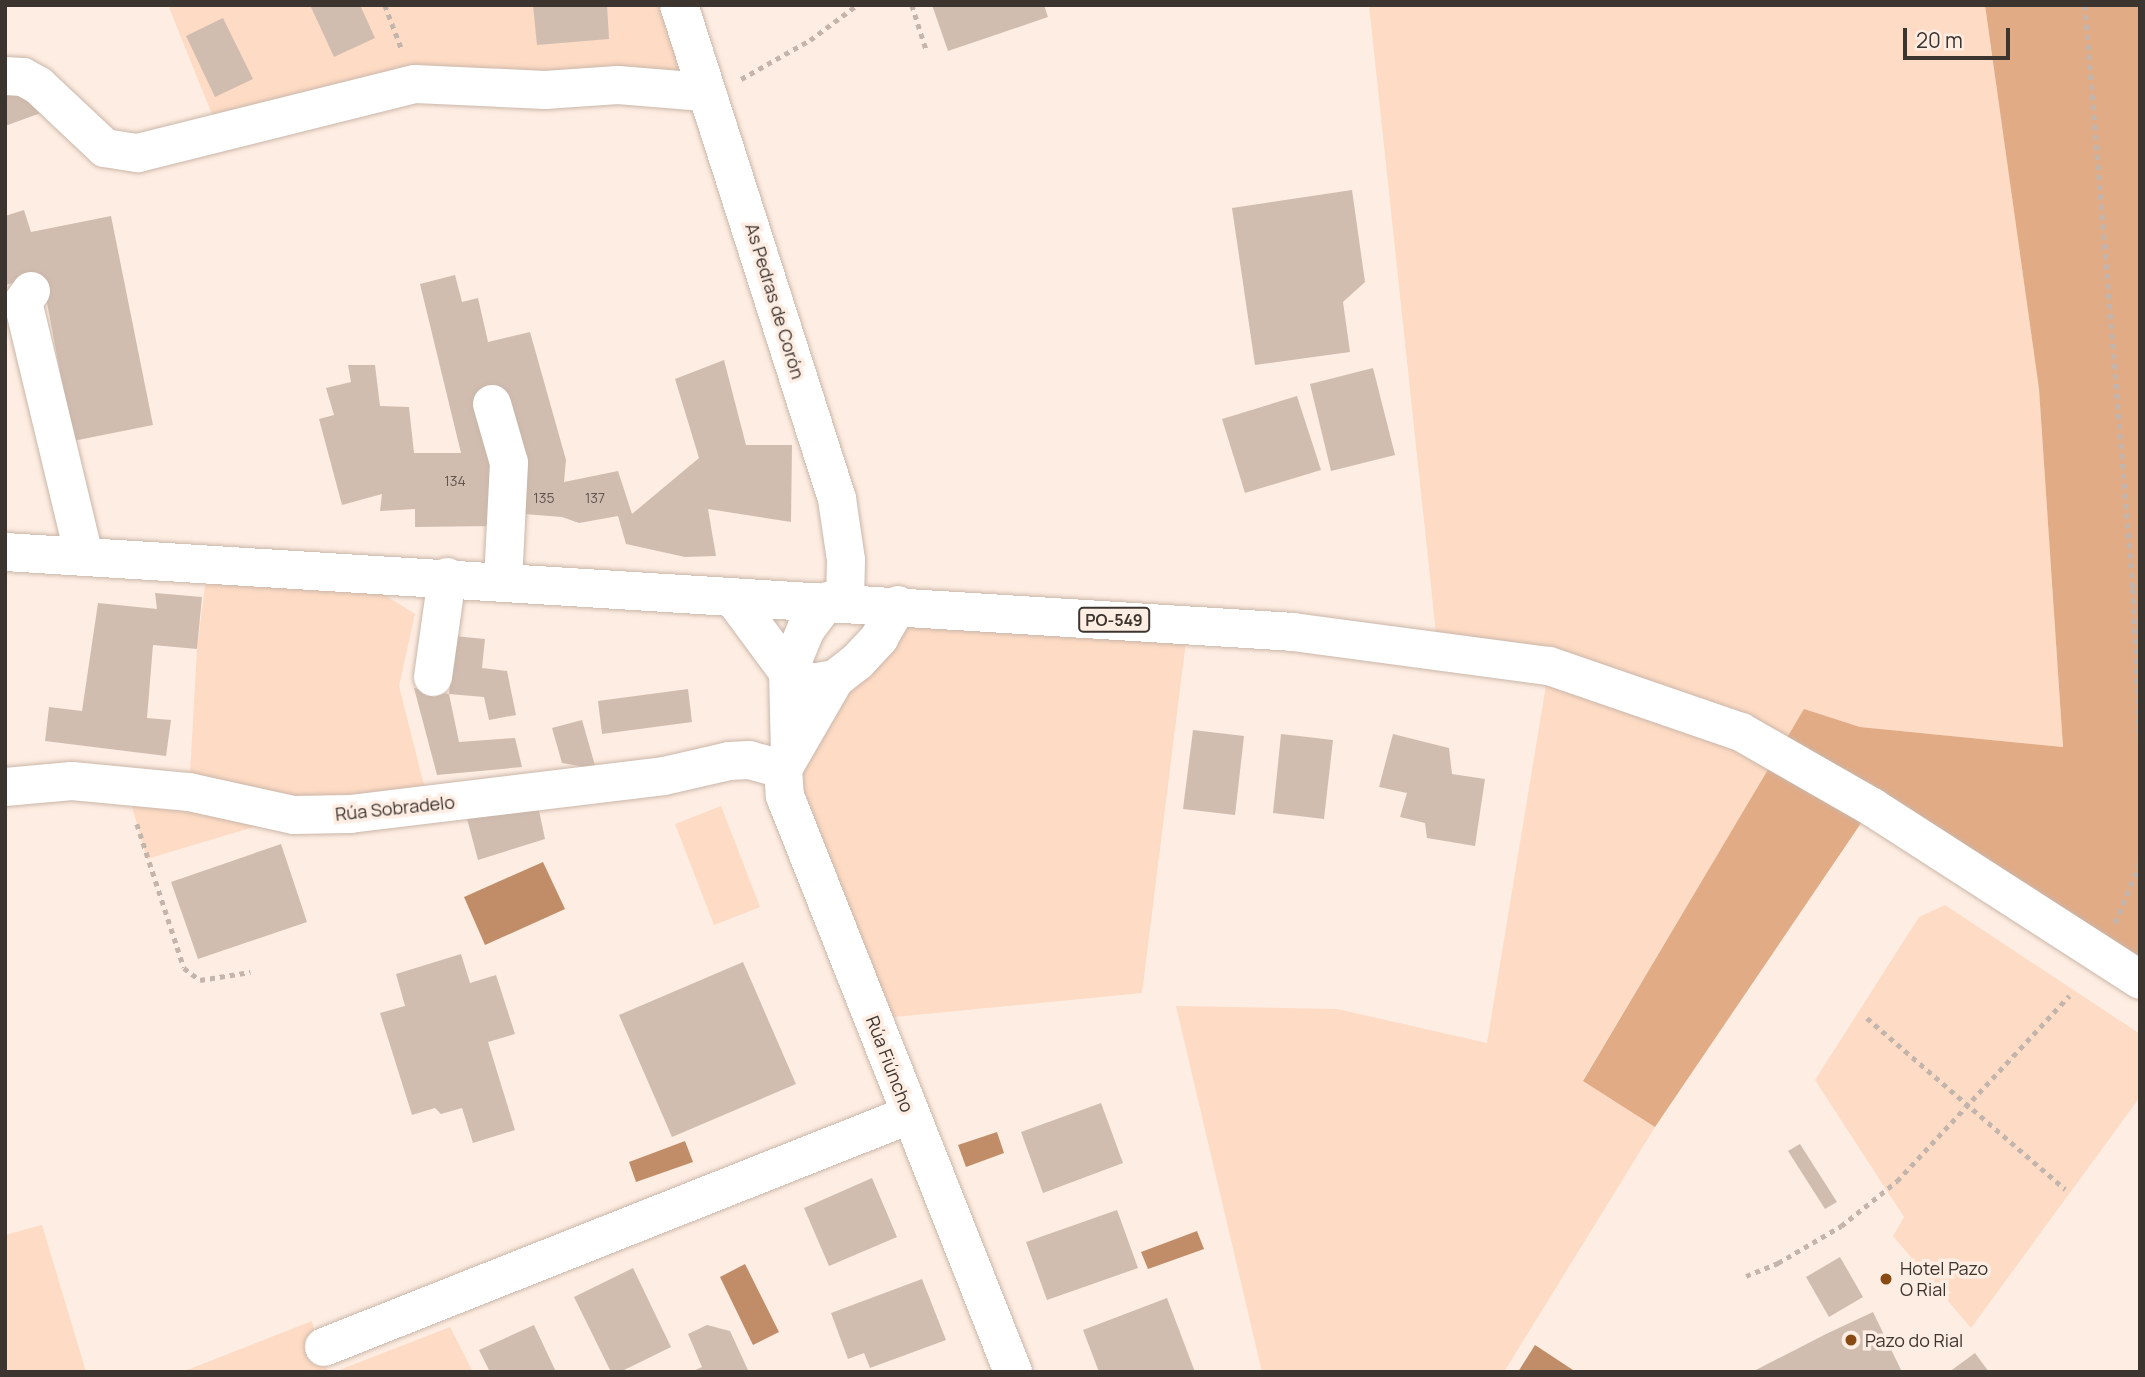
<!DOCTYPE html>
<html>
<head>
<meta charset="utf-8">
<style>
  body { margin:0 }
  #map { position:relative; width:2145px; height:1377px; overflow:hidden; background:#feede2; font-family:Manrope,sans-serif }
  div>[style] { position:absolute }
  .green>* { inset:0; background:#fedbc4 }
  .forest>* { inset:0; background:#e1ab86 }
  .water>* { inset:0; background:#c18d69 }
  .building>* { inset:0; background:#d1bdb0 }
  .path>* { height:4.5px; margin-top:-2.25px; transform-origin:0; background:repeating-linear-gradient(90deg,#c3b5ac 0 5px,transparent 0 10px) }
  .roads { filter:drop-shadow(0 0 2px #cab6a9) drop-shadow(0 0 2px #cab6a9) }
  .minor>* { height:38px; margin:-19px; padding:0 19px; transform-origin:19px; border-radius:19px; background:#fff }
  .major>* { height:38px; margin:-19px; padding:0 19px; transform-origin:19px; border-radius:19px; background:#fff }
  .dots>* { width:19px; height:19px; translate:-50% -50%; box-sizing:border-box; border:4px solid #feede2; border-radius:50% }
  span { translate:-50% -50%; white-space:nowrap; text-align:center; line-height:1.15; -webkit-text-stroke:7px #feede2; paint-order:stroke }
  .number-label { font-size:14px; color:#61564f }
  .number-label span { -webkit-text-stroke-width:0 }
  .shield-label span { padding:2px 5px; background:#feede2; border:2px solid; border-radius:5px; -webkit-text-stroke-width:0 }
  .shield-label { font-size:16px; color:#3c342f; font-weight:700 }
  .street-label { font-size:18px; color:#3c342f }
  .poi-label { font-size:18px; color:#3c342f }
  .left { translate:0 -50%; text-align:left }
  .frame { position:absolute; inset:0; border:7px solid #3c342f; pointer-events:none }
  .scale { position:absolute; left:1903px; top:28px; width:107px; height:32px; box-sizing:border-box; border:4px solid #3c342f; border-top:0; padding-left:9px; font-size:21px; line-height:24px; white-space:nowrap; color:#3c342f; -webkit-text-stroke:5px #feede2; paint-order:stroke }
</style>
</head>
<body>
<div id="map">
  <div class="green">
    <i style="clip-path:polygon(168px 5px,669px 5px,704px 92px,506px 88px,219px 132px)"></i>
    <i style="clip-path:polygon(1369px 5px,1985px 5px,2039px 389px,2063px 747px,1860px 727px,1804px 710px,1583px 1080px,1655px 1127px,1504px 1372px,1262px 1372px,1176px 1006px,1337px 1009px,1487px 1043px,1549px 667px,1438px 652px)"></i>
    <i style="clip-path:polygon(208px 563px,348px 572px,415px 614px,399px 686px,429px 805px,294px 815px,147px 859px,126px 786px,189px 792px,197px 649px)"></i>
    <i style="clip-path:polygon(898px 605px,1188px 625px,1142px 993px,873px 1019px,785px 796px)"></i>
    <i style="clip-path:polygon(721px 806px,760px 907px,714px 925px,675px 824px)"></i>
    <i style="clip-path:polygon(1945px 905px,2140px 1034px,2140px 1097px,1971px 1328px,1893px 1236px,1904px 1217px,1815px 1080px,1919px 917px)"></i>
    <i style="clip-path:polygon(42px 1225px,86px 1372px,5px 1372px,5px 1235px)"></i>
    <i style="clip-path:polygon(312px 1321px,319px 1356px,329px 1372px,182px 1372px)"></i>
    <i style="clip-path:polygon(450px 1327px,473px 1372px,335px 1372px,347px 1367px)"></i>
  </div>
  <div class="forest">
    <i style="clip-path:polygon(1985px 5px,2140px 5px,2140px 985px,1872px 807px,1655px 1127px,1583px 1081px,1804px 709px,1860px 727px,2063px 747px,2039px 389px)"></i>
  </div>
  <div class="water">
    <i style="clip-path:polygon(543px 862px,565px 909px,485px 945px,464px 897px)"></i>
    <i style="clip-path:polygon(997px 1132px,1004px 1153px,966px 1167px,958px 1145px)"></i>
    <i style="clip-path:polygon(685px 1141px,693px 1162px,636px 1182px,629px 1162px)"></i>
    <i style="clip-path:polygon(1197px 1231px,1204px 1249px,1148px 1269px,1141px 1252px)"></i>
    <i style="clip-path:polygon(745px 1264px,779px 1332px,753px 1345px,720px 1277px)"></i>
    <i style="clip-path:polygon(1535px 1345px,1576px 1372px,1518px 1372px)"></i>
  </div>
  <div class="building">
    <i style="clip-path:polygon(310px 5px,360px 5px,375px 38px,334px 57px)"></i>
    <i style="clip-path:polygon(533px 5px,607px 5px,609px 39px,537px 45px)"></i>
    <i style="clip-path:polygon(932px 5px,1044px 5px,1048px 17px,948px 51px)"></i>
    <i style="clip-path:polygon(223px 18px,253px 79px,215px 97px,186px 36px)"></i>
    <i style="clip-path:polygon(5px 85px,49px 110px,5px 126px)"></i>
    <i style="clip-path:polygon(1352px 190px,1365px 282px,1343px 302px,1350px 352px,1255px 365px,1232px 208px)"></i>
    <i style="clip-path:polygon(24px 210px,31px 232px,111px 216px,153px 425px,73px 441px,42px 276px,5px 285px,5px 216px)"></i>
    <i style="clip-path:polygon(455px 275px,462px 302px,478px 298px,488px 342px,530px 332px,566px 460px,564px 482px,618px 471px,632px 514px,699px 458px,675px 379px,724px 360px,746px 445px,792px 445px,791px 522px,708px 509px,716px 556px,685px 557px,626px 544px,618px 516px,579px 523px,562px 517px,524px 514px,528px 457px,511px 439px,496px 453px,497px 526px,415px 527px,415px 509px,380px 511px,382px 494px,342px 505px,319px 419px,334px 415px,326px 388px,351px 382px,348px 365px,375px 365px,380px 406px,409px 407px,414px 453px,461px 453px,420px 284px)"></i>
    <i style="clip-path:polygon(1373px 368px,1395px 455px,1331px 471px,1310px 384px)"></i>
    <i style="clip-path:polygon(1297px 396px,1321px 470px,1245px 493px,1222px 419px)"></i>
    <i style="clip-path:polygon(155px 593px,202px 597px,197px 649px,153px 645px,147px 718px,171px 720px,166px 756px,45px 741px,49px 707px,82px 711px,98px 603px,157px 609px)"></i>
    <i style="clip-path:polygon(454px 636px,485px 639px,482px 668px,507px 671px,516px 715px,489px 720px,484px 697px,449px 694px)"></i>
    <i style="clip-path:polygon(414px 688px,449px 694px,459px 742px,515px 738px,522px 767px,437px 775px)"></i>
    <i style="clip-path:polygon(688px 689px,692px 722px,602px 734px,598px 701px)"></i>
    <i style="clip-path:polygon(582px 720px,596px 769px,562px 763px,552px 728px)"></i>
    <i style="clip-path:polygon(1193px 730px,1244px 736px,1235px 815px,1183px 809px)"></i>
    <i style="clip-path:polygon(1281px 734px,1333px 740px,1324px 819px,1273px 813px)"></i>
    <i style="clip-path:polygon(1393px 734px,1449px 748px,1452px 774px,1485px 779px,1475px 846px,1427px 838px,1425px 823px,1400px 817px,1407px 793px,1379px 787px)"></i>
    <i style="clip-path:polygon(538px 806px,545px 839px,478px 860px,466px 815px)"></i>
    <i style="clip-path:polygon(281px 844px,307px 922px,198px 959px,171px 882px)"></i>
    <i style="clip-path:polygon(461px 954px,470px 983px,496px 975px,515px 1034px,488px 1042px,515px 1130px,473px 1143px,462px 1108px,441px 1114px,435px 1108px,412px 1115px,380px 1013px,405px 1006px,396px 974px)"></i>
    <i style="clip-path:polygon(743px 962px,796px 1084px,672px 1137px,619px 1015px)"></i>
    <i style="clip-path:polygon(1101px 1103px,1123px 1163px,1043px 1193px,1021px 1132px)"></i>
    <i style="clip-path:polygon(1800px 1144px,1837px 1202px,1825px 1209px,1788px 1151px)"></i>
    <i style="clip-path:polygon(872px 1178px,897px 1237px,829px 1266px,804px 1208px)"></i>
    <i style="clip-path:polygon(1117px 1210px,1138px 1268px,1047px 1300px,1026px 1242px)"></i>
    <i style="clip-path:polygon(1840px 1257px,1863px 1297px,1829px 1317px,1806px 1277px)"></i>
    <i style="clip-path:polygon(633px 1268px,671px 1347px,620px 1372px,611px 1372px,574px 1297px)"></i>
    <i style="clip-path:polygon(922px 1279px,946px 1340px,870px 1368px,864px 1353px,848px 1359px,831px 1313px)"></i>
    <i style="clip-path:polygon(1167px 1298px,1195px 1372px,1099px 1372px,1083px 1330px)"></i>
    <i style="clip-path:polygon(1873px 1312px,1902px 1372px,1752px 1372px,1826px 1334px)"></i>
    <i style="clip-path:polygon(534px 1325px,556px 1372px,490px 1372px,479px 1350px)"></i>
    <i style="clip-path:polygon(707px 1325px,730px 1331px,748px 1370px,691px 1372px,702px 1367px,688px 1334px)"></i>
    <i style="clip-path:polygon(1975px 1353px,1989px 1372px,1949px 1372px)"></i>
  </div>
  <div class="path">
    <i style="left:385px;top:5px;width:48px;rotate:69.3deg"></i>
    <i style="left:912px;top:5px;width:46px;rotate:72.3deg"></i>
    <i style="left:2085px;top:5px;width:586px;rotate:85.3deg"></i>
    <i style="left:2133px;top:589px;width:160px;rotate:87.5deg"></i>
    <i style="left:741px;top:79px;width:79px;rotate:-29.5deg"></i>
    <i style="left:810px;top:40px;width:59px;rotate:-36.7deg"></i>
    <i style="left:137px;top:824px;width:151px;rotate:71.9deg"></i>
    <i style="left:184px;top:968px;width:20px;rotate:37deg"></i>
    <i style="left:200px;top:980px;width:51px;rotate:-9.1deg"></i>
    <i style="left:2115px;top:923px;width:66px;rotate:-67.7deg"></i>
    <i style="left:1867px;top:1018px;width:262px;rotate:40.8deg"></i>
    <i style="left:1746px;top:1276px;width:35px;rotate:-22deg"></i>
    <i style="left:1778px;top:1263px;width:73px;rotate:-30.4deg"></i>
    <i style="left:1841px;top:1226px;width:72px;rotate:-38.8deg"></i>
    <i style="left:1897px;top:1181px;width:253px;rotate:-47.1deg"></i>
  </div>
  <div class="roads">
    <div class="minor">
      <i style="left:679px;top:5px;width:519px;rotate:72.26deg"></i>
      <i style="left:837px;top:499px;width:62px;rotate:81.6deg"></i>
      <i style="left:846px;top:560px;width:42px;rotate:91.4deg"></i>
      <i style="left:5px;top:76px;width:18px;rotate:3deg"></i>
      <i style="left:23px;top:77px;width:18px;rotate:29deg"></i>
      <i style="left:39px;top:86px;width:91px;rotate:43.2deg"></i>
      <i style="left:105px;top:148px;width:33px;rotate:9deg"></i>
      <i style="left:138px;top:153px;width:285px;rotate:-14deg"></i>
      <i style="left:415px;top:84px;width:130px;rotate:2.6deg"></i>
      <i style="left:545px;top:90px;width:73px;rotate:-3.9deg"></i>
      <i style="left:618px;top:85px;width:86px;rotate:4.7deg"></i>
      <i style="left:31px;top:291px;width:14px;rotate:126deg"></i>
      <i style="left:23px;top:302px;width:261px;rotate:76.5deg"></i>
      <i style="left:492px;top:404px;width:61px;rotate:73.9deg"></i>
      <i style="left:509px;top:463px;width:118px;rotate:92.9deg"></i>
      <i style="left:734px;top:599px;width:91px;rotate:53.5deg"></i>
      <i style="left:788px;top:672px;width:26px;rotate:25deg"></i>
      <i style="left:812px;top:683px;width:23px;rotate:-10deg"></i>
      <i style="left:835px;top:679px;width:28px;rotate:-38deg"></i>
      <i style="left:857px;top:662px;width:33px;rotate:-47deg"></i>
      <i style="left:879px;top:638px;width:38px;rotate:-60deg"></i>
      <i style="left:433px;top:677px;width:101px;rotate:-82deg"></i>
      <i style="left:835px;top:679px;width:104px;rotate:120deg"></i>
      <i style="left:783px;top:769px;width:27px;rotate:86deg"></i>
      <i style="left:785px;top:796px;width:619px;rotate:68.4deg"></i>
      <i style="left:790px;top:753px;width:81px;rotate:-91.4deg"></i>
      <i style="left:788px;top:672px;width:47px;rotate:-67.3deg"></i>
      <i style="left:806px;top:629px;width:35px;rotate:-53deg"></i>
      <i style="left:5px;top:787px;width:67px;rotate:-5.1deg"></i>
      <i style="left:72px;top:781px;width:118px;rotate:5.4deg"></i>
      <i style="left:189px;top:792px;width:107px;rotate:12.4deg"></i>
      <i style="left:294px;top:815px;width:56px;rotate:-1deg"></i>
      <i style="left:350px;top:814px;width:316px;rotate:-6.9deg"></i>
      <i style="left:664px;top:776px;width:67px;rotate:-13deg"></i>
      <i style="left:729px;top:761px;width:20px;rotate:-3deg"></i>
      <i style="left:749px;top:760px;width:35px;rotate:15deg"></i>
      <i style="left:324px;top:1347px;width:629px;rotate:-21.63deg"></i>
    </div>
    <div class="major">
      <i style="left:5px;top:552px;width:1290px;rotate:3.55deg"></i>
      <i style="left:1293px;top:632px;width:258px;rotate:7.6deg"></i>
      <i style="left:1549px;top:666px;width:203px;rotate:19deg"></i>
      <i style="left:1741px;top:732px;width:151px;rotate:29.8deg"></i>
      <i style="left:1872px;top:807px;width:319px;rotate:32.8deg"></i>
    </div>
  </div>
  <div class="dots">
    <i style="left:1886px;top:1279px;background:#894912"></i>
    <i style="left:1851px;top:1340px;background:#894912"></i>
  </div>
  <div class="number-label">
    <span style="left:455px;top:481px">134</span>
    <span style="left:544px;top:498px">135</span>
    <span style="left:595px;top:498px">137</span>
  </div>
  <div class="shield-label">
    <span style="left:1114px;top:620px">PO-549</span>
  </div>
  <div class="street-label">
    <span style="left:775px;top:301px;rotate:73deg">As Pedras de Corón</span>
    <span style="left:395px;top:808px;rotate:-6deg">Rúa Sobradelo</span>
    <span style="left:890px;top:1064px;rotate:69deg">Rúa Fiúncho</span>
  </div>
  <div class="poi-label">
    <span class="left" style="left:1900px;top:1279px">Hotel Pazo<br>O Rial</span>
    <span class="left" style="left:1865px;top:1340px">Pazo do Rial</span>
  </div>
  <div class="frame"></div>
  <div class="scale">20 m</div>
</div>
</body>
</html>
